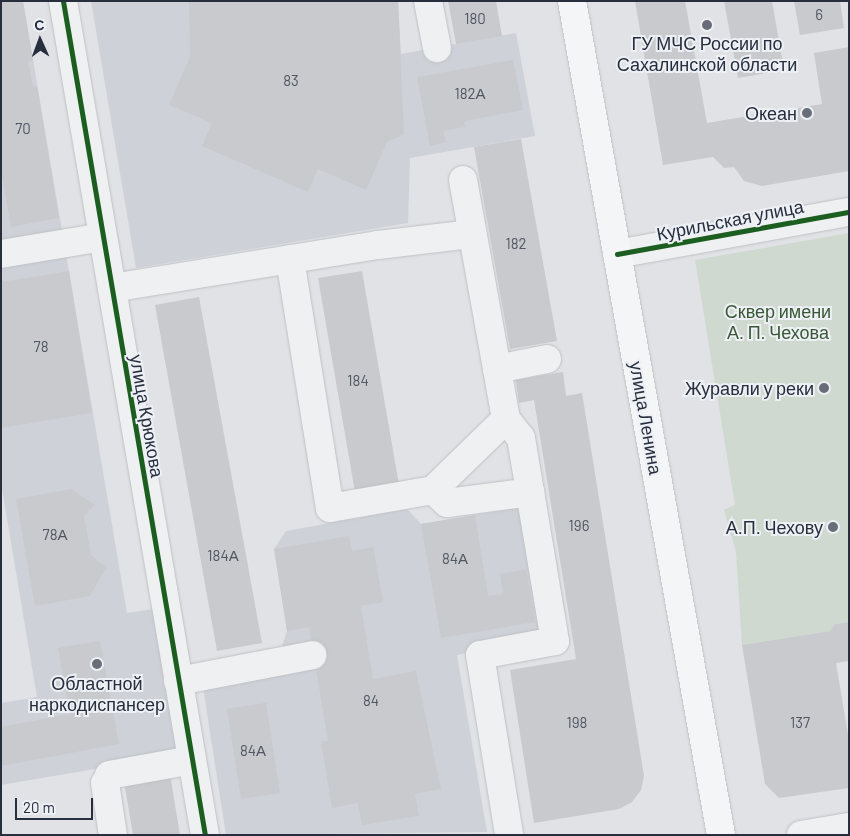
<!DOCTYPE html>
<html>
<head>
<meta charset="utf-8">
<style>
  body { margin:0 }
  #map { position:relative; width:850px; height:836px; overflow:hidden; background:#e0e2e5; font-family:Barlow,sans-serif }
  div>[style] { position:absolute }
  .built>* { inset:0; background:#ced1d8 }
  .green>* { inset:0; background:#d0d9d0 }
  .building>* { inset:0; background:#c8cacd }
  .roads { filter:drop-shadow(0 0 1px #bec0c3) drop-shadow(0 0 1px #bec0c3) }
  .minor>* { height:28px; margin:-14px; padding:0 14px; transform-origin:14px; border-radius:14px; background:#eff0f2 }
  .major>* { height:28px; margin:-14px; padding:0 14px; transform-origin:14px; border-radius:14px; background:#f4f5f6 }
  .cycleway>* { height:5px; margin:-2.5px; padding:0 2.5px; transform-origin:2.5px; border-radius:2.5px; background:#1b5e20 }
  .dots>* { width:14px; height:14px; translate:-50% -50%; box-sizing:border-box; border:2px solid #edf0f5; border-radius:50% }
  span { translate:-50% -50%; white-space:nowrap; text-align:center; line-height:1.15; -webkit-text-stroke:4px #edf0f5; paint-order:stroke }
  .number-label { font-size:15px; color:#505662 }
  .number-label span { -webkit-text-stroke-width:0 }
  .poi-label { font-size:18px; color:#272e3d }
  .right { translate:-100% -50%; text-align:right }
  .street-label { font-size:18px; color:#272e3d }
  .park-label { font-size:18px; color:#395935 }
  .frame { position:absolute; inset:0; border:2px solid #272e3d; pointer-events:none }
  .north { position:absolute; left:15px; top:15px; width:50px; height:50px; -webkit-text-stroke:4px #edf0f5; paint-order:stroke; rotate:358deg; font-size:14px; font-weight:700; line-height:20px; text-align:center; color:#272e3d }
  .north::after { content:''; display:block; margin:auto; width:18px; height:22px; background:#272e3d; clip-path:polygon(50% 0,100% 100%,50% 72%,0 100%) }
  .scale { position:absolute; left:15px; top:798px; width:78px; height:22px; box-sizing:border-box; border:2px solid #272e3d; border-top:0; padding-left:6px; font-size:15px; line-height:18px; white-space:nowrap; color:#272e3d; -webkit-text-stroke:4px #edf0f5; paint-order:stroke }
</style>
</head>
<body>
<div id="map">
  <div class="built">
    <i style="clip-path:polygon(1px 1px,23px 1px,127px 613px,153px 609px,177px 755px,1px 785px,1px 703px,37px 697px,1px 483px)"></i>
    <i style="clip-path:polygon(91px 1px,398px 1px,401px 54px,516px 33px,535px 136px,410px 158px,408px 223px,136px 268px)"></i>
    <i style="clip-path:polygon(523px 507px,545px 638px,457px 655px,487px 832px,226px 835px,200px 668px,280px 652px,287px 631px,274px 549px,286px 531px,407px 509px,421px 524px)"></i>
  </div>
  <div class="green">
    <i style="clip-path:polygon(849px 233px,849px 622px,835px 624px,830px 631px,742px 645px,736px 552px,724px 510px,735px 505px,695px 260px)"></i>
  </div>
  <div class="building">
    <i style="clip-path:polygon(1px 1px,23px 1px,33px 61px,28px 62px,33px 87px,37px 86px,59px 218px,11px 227px,1px 170px)"></i>
    <i style="clip-path:polygon(189px 1px,398px 1px,404px 134px,387px 142px,366px 190px,318px 169px,308px 192px,202px 146px,212px 123px,169px 105px,190px 57px)"></i>
    <i style="clip-path:polygon(448px 1px,496px 1px,502px 36px,456px 44px)"></i>
    <i style="clip-path:polygon(635px 1px,685px 1px,707px 123px,822px 104px,814px 53px,849px 47px,849px 171px,762px 186px,744px 181px,734px 167px,724px 168px,713px 157px,663px 165px)"></i>
    <i style="clip-path:polygon(724px 1px,772px 1px,784px 70px,738px 78px)"></i>
    <i style="clip-path:polygon(794px 1px,840px 1px,844px 28px,800px 35px)"></i>
    <i style="clip-path:polygon(513px 60px,523px 110px,464px 121px,465px 127px,443px 131px,446px 142px,430px 146px,417px 77px)"></i>
    <i style="clip-path:polygon(521px 139px,557px 341px,510px 349px,474px 147px)"></i>
    <i style="clip-path:polygon(69px 271px,92px 413px,2px 428px,1px 282px)"></i>
    <i style="clip-path:polygon(362px 271px,399px 485px,355px 492px,318px 278px)"></i>
    <i style="clip-path:polygon(199px 297px,262px 643px,217px 651px,155px 305px)"></i>
    <i style="clip-path:polygon(563px 372px,566px 396px,582px 393px,644px 776px,641px 790px,632px 802px,619px 809px,534px 823px,510px 670px,576px 659px,534px 400px,519px 403px,516px 380px)"></i>
    <i style="clip-path:polygon(71px 489px,95px 505px,84px 516px,91px 555px,106px 568px,90px 596px,35px 606px,16px 499px)"></i>
    <i style="clip-path:polygon(475px 515px,488px 596px,503px 594px,500px 574px,526px 569px,535px 622px,441px 638px,421px 524px)"></i>
    <i style="clip-path:polygon(349px 536px,352px 551px,373px 547px,383px 602px,361px 606px,373px 679px,416px 671px,441px 789px,415px 794px,419px 816px,362px 825px,358px 803px,332px 808px,321px 742px,328px 741px,309px 627px,287px 631px,274px 549px)"></i>
    <i style="clip-path:polygon(849px 622px,849px 661px,836px 663px,849px 741px,849px 788px,779px 798px,765px 784px,742px 645px,830px 631px,835px 624px)"></i>
    <i style="clip-path:polygon(100px 641px,119px 744px,1px 766px,1px 727px,70px 714px,58px 648px)"></i>
    <i style="clip-path:polygon(266px 703px,280px 793px,241px 799px,227px 709px)"></i>
    <i style="clip-path:polygon(170px 774px,180px 835px,133px 835px,124px 782px)"></i>
  </div>
  <div class="roads">
    <div class="minor">
      <i style="left:63px;top:1px;width:846px;rotate:80.34deg"></i>
      <i style="left:428px;top:1px;width:48px;rotate:79.2deg"></i>
      <i style="left:463px;top:180px;width:243px;rotate:79.8deg"></i>
      <i style="left:506px;top:419px;width:24px;rotate:52deg"></i>
      <i style="left:521px;top:438px;width:206px;rotate:80.5deg"></i>
      <i style="left:555px;top:641px;width:76px;rotate:169.4deg"></i>
      <i style="left:480px;top:655px;width:182px;rotate:80.8deg"></i>
      <i style="left:1px;top:254px;width:103px;rotate:-9.5deg"></i>
      <i style="left:617px;top:254px;width:236px;rotate:-10.3deg"></i>
      <i style="left:290px;top:259px;width:252px;rotate:80.9deg"></i>
      <i style="left:330px;top:508px;width:105px;rotate:-9.9deg"></i>
      <i style="left:433px;top:490px;width:102px;rotate:-44.2deg"></i>
      <i style="left:112px;top:288px;width:269px;rotate:-9.2deg"></i>
      <i style="left:378px;top:245px;width:95px;rotate:-6.7deg"></i>
      <i style="left:497px;top:369px;width:51px;rotate:-11.3deg"></i>
      <i style="left:433px;top:490px;width:19px;rotate:43deg"></i>
      <i style="left:447px;top:503px;width:84px;rotate:-7.5deg"></i>
      <i style="left:178px;top:681px;width:137px;rotate:-10.9deg"></i>
      <i style="left:109px;top:775px;width:84px;rotate:-10.2deg"></i>
      <i style="left:105px;top:783px;width:53px;rotate:81.3deg"></i>
      <i style="left:801px;top:835px;width:49px;rotate:-9.5deg"></i>
    </div>
    <div class="major">
      <i style="left:572px;top:1px;width:847px;rotate:79.87deg"></i>
    </div>
  </div>
  <div class="cycleway">
    <i style="left:63px;top:1px;width:846px;rotate:80.34deg"></i>
    <i style="left:617px;top:254px;width:236px;rotate:-10.3deg"></i>
  </div>
  <div class="dots">
    <i style="left:707px;top:25px;background:#686d78"></i>
    <i style="left:807px;top:113px;background:#686d78"></i>
    <i style="left:824px;top:388px;background:#686d78"></i>
    <i style="left:833px;top:527px;background:#686d78"></i>
    <i style="left:97px;top:664px;background:#686d78"></i>
  </div>
  <div class="number-label">
    <span style="left:819px;top:15px">6</span>
    <span style="left:475px;top:19px">180</span>
    <span style="left:291px;top:81px">83</span>
    <span style="left:470px;top:94px">182А</span>
    <span style="left:23px;top:129px">70</span>
    <span style="left:516px;top:244px">182</span>
    <span style="left:41px;top:347px">78</span>
    <span style="left:358px;top:381px">184</span>
    <span style="left:579px;top:526px">196</span>
    <span style="left:55px;top:535px">78А</span>
    <span style="left:223px;top:556px">184А</span>
    <span style="left:455px;top:559px">84А</span>
    <span style="left:371px;top:701px">84</span>
    <span style="left:577px;top:723px">198</span>
    <span style="left:800px;top:723px">137</span>
    <span style="left:253px;top:751px">84А</span>
  </div>
  <div class="poi-label">
    <span style="left:707px;top:54px">ГУ МЧС России по<br>Сахалинской области</span>
    <span class="right" style="left:797px;top:113px">Океан</span>
    <span class="right" style="left:814px;top:388px">Журавли у реки</span>
    <span class="right" style="left:823px;top:527px">А.П. Чехову</span>
    <span style="left:97px;top:694px">Областной<br>наркодиспансер</span>
  </div>
  <div class="street-label">
    <span style="left:730px;top:220px;rotate:-11deg">Курильская улица</span>
    <span style="left:147px;top:416px;rotate:80deg">улица Крюкова</span>
    <span style="left:646px;top:418px;rotate:80deg">улица Ленина</span>
  </div>
  <div class="park-label">
    <span style="left:778px;top:322px">Сквер имени<br>А. П. Чехова</span>
  </div>
  <div class="frame"></div>
  <div class="north">С</div>
  <div class="scale">20 m</div>
</div>
</body>
</html>
